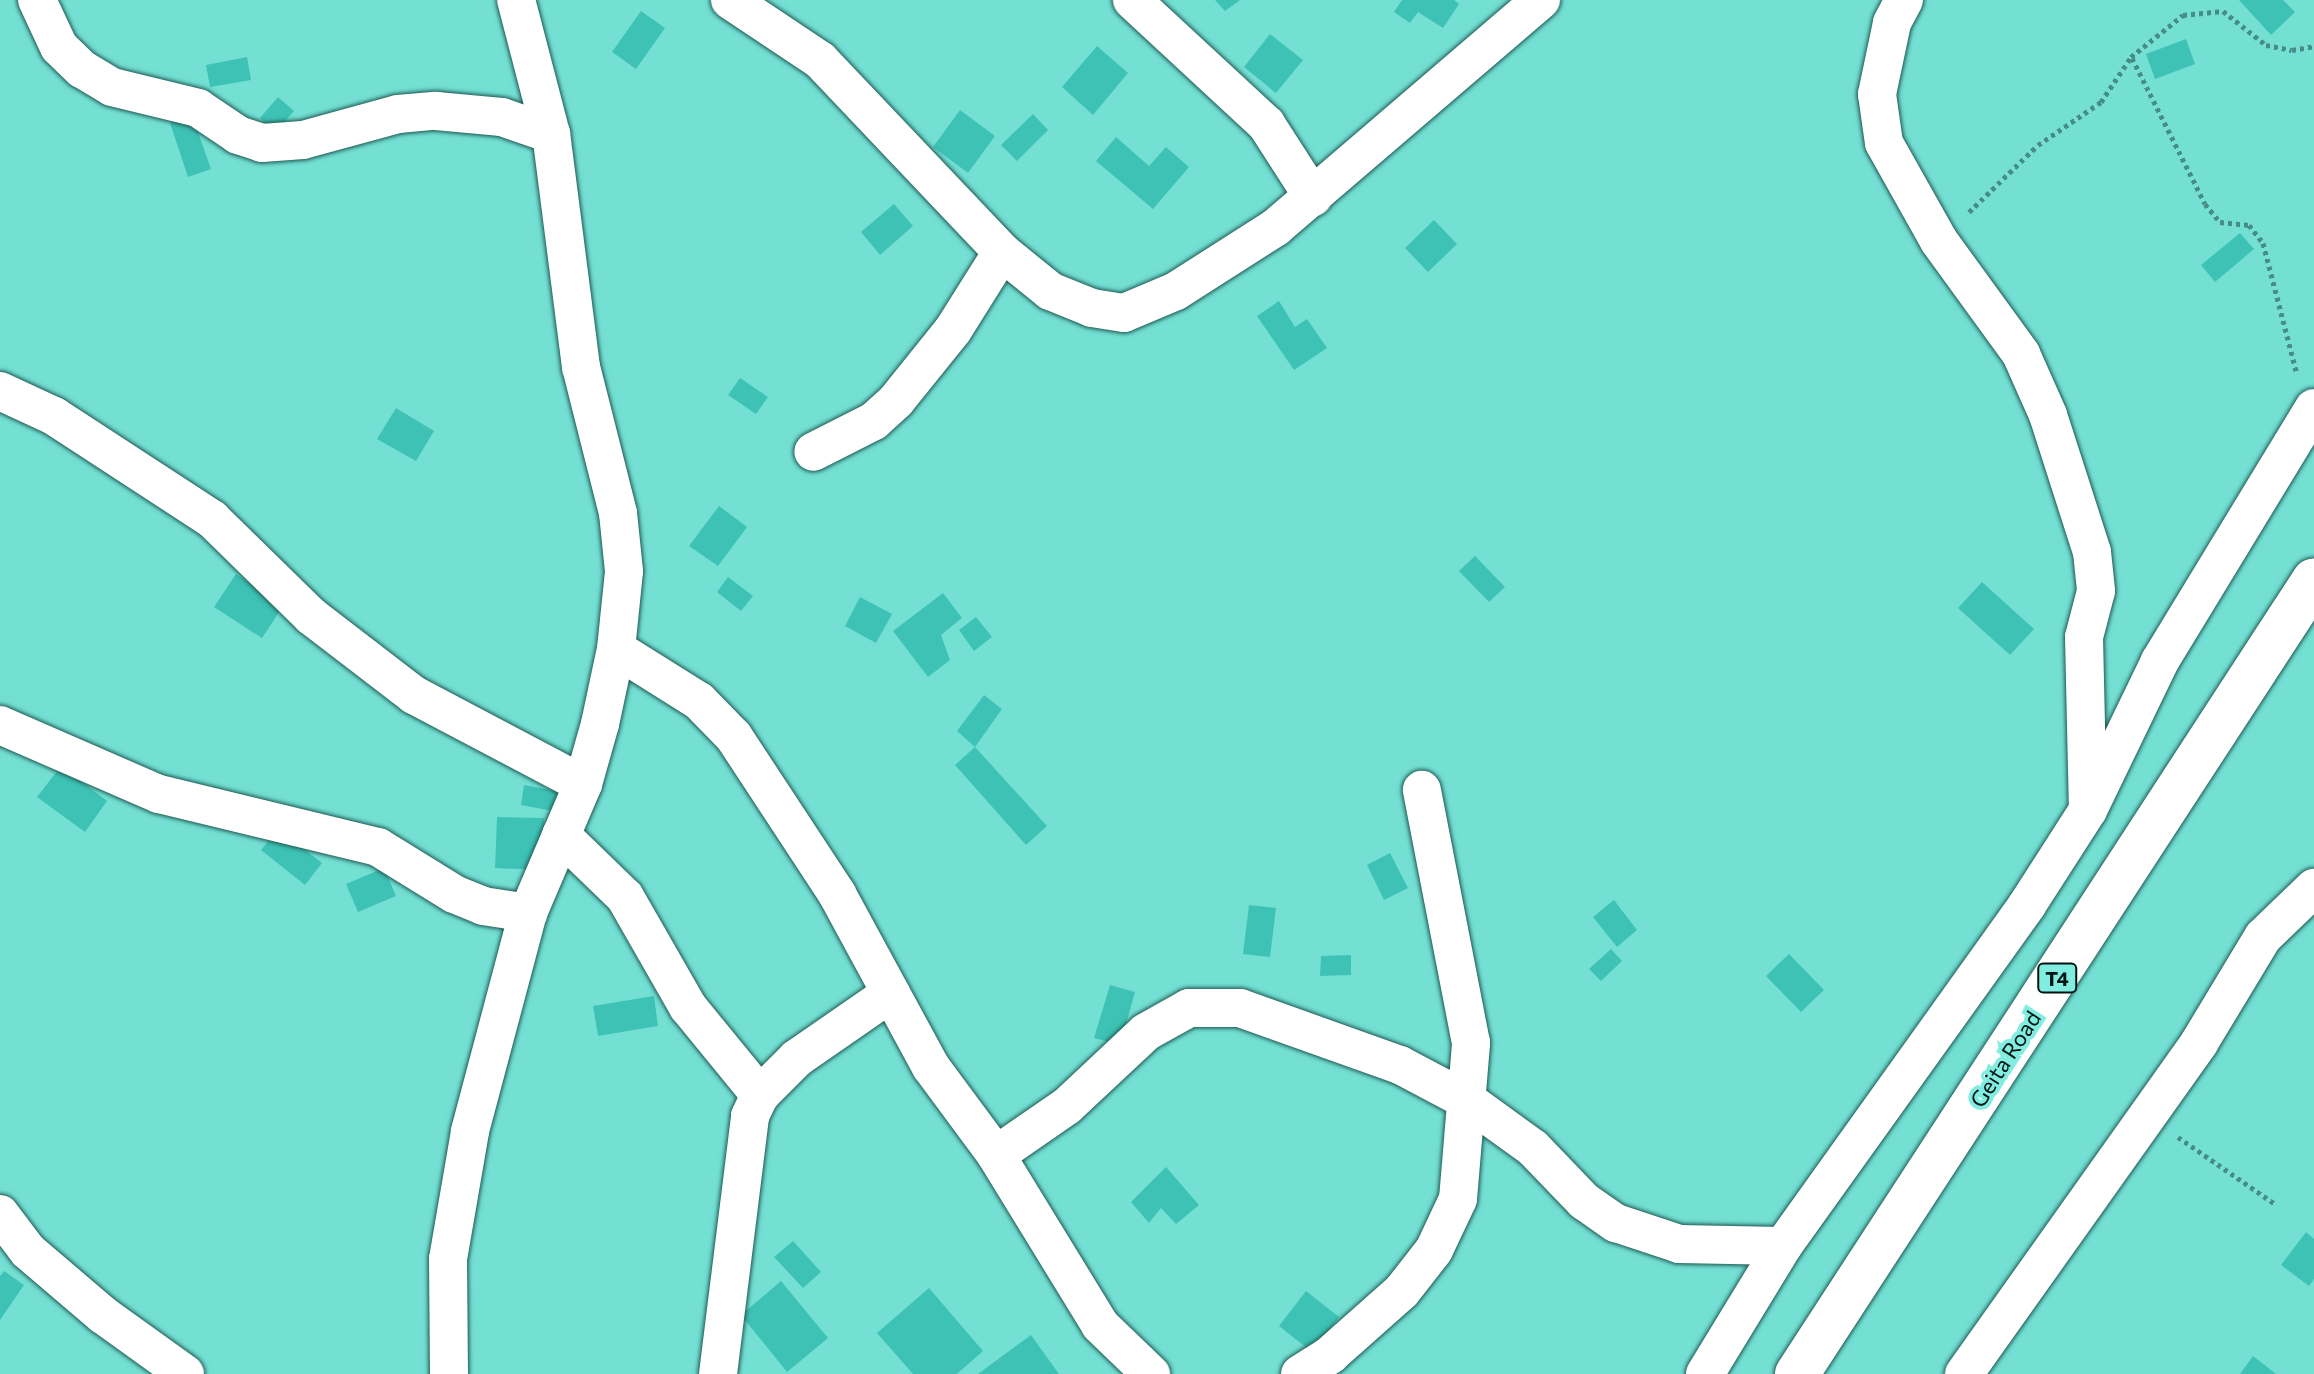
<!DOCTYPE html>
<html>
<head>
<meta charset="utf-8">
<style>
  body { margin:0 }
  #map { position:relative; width:2314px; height:1374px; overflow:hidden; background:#74e0d4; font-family:Commissioner,sans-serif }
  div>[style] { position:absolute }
  .building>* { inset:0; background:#3ec2b5 }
  .path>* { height:5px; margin-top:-2.5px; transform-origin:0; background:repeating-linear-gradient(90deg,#458d85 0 4px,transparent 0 8px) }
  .roads { filter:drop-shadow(0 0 2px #1e5953) drop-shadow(0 0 2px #1e5953) }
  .street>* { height:38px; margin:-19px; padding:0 19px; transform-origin:19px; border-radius:19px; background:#fff }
  .highway>* { height:44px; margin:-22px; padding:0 22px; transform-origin:22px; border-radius:22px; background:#fff }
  span { translate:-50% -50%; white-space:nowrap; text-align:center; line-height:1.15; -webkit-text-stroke:8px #81ede1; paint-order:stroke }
  .shield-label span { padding:2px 6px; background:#81ede1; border:2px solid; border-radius:6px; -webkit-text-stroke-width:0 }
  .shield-label { font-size:20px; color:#001412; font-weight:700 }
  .street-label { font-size:22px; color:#001412 }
</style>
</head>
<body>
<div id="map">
  <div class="building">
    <i style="clip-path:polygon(1215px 0,1240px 0,1225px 11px)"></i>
    <i style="clip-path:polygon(1402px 0,1454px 0,1459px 4px,1443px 28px,1418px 12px,1410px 23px,1394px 12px)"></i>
    <i style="clip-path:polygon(2239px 0,2283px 0,2295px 12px,2271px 35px)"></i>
    <i style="clip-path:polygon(641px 11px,665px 28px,636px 69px,612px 52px)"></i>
    <i style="clip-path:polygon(1270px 34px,1303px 60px,1276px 93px,1244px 67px)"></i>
    <i style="clip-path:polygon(2186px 39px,2195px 64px,2155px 79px,2146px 54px)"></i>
    <i style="clip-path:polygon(1097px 46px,1128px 73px,1093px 115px,1062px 87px)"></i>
    <i style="clip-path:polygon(247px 57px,251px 80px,210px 87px,206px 65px)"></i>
    <i style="clip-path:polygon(278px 97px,294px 111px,276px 132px,260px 118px)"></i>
    <i style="clip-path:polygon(960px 110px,995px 136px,968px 173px,933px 147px)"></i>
    <i style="clip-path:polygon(1033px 114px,1048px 130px,1017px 161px,1001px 145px)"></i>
    <i style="clip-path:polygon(192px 115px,211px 169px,188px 177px,170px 123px)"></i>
    <i style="clip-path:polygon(1116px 137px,1149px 166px,1166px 147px,1189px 167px,1153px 209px,1096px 161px)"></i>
    <i style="clip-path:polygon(894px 204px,913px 226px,880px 255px,861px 232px)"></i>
    <i style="clip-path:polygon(1434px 220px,1457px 244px,1428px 272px,1405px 248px)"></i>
    <i style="clip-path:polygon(2240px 233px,2254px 249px,2215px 282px,2201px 265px)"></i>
    <i style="clip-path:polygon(1279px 301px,1295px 327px,1307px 319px,1327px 348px,1294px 370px,1257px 316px)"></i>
    <i style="clip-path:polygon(740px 378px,768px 397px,756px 414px,728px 395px)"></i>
    <i style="clip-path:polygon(396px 408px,434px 431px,416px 461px,377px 439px)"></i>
    <i style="clip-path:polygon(719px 506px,747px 527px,718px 566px,689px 546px)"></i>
    <i style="clip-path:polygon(1475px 556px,1505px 587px,1489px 602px,1459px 571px)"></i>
    <i style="clip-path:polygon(236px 574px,283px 606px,262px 638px,214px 607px)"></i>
    <i style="clip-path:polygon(728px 577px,753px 596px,741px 611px,717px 592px)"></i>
    <i style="clip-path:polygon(1982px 582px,2034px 629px,2010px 655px,1958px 608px)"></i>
    <i style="clip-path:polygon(943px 593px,962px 618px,941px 635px,950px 660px,928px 677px,893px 631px)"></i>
    <i style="clip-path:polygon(860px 597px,892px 614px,876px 643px,845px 626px)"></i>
    <i style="clip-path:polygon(976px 617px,992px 637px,974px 651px,959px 630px)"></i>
    <i style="clip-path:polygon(984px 695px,1002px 709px,975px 747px,957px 731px)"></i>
    <i style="clip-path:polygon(975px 747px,1047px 826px,1026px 845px,955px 765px)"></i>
    <i style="clip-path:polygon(61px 766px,107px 801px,85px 832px,37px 797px)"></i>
    <i style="clip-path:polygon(524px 785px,562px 792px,558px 812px,521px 805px)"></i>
    <i style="clip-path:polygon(497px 817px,544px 818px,542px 870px,495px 868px)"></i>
    <i style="clip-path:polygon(278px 829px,322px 863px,305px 885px,261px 850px)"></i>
    <i style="clip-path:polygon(1390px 853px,1408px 888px,1384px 900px,1367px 865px)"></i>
    <i style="clip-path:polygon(384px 868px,396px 896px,358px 912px,346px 884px)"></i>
    <i style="clip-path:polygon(1614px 900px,1637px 930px,1617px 947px,1593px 917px)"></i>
    <i style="clip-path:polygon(1249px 905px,1276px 908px,1270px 957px,1243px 954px)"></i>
    <i style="clip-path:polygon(1611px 949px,1622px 961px,1601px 981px,1589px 969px)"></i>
    <i style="clip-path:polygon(1789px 954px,1824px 990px,1801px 1012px,1766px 976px)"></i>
    <i style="clip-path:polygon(1351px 955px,1351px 975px,1320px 976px,1321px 956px)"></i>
    <i style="clip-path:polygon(1110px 985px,1135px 992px,1120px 1045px,1094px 1038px)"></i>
    <i style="clip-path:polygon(654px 996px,658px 1026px,598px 1036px,593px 1006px)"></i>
    <i style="clip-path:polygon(1166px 1167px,1199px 1205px,1176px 1224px,1161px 1208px,1149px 1223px,1131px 1202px)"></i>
    <i style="clip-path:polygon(2306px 1232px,2314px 1239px,2314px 1279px,2309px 1286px,2281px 1265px)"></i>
    <i style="clip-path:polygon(793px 1241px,821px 1272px,803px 1288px,774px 1257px)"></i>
    <i style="clip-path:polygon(4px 1271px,24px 1285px,0 1320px,0 1276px)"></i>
    <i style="clip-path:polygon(781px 1281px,828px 1338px,787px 1372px,741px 1315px)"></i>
    <i style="clip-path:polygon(929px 1288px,983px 1351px,957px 1374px,913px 1374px,877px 1333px)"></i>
    <i style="clip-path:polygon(1306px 1291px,1339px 1317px,1312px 1352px,1279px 1326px)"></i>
    <i style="clip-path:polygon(1031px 1335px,1059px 1374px,978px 1374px)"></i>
    <i style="clip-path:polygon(2253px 1356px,2276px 1374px,2240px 1374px)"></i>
  </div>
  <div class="path">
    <i style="left:2132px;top:58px;width:163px;rotate:63.4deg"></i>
    <i style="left:2205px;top:204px;width:23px;rotate:50deg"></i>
    <i style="left:2220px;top:222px;width:29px;rotate:6deg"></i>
    <i style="left:2249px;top:225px;width:23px;rotate:52deg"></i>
    <i style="left:2263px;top:243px;width:135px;rotate:75.5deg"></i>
    <i style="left:1969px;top:212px;width:96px;rotate:-44.2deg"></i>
    <i style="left:2038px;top:145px;width:76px;rotate:-34.3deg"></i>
    <i style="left:2101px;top:102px;width:54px;rotate:-56.3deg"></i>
    <i style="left:2131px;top:57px;width:67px;rotate:-38.9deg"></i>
    <i style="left:2183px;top:15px;width:40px;rotate:-5.7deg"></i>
    <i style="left:2223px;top:11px;width:55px;rotate:38.3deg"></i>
    <i style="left:2266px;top:45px;width:26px;rotate:11deg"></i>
    <i style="left:2292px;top:50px;width:22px;rotate:-10deg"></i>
    <i style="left:2178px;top:1137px;width:118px;rotate:34.6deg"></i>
  </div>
  <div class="roads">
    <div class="street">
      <i style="left:37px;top:0;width:52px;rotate:64.9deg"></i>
      <i style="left:59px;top:47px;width:32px;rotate:44deg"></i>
      <i style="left:82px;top:69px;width:35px;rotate:31deg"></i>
      <i style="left:112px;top:87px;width:89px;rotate:13.7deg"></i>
      <i style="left:198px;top:108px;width:48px;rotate:34deg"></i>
      <i style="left:238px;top:135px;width:25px;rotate:18deg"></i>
      <i style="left:262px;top:143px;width:41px;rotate:-4.2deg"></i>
      <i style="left:303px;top:140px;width:98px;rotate:-15.3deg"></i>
      <i style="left:398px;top:114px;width:38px;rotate:-5deg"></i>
      <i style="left:436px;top:111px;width:66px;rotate:5.2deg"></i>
      <i style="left:502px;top:117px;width:52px;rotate:19.1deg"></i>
      <i style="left:730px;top:0;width:108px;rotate:33.7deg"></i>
      <i style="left:820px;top:60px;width:265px;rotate:46.5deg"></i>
      <i style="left:1002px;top:252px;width:92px;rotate:122.1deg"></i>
      <i style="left:953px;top:330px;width:91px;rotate:128.8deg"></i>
      <i style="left:896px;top:401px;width:30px;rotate:138deg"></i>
      <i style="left:874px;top:421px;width:68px;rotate:153.1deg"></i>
      <i style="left:1132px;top:0;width:183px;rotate:42.8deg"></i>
      <i style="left:1266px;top:124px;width:87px;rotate:57.2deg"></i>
      <i style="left:1904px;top:0;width:26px;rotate:118deg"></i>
      <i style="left:1892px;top:23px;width:73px;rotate:101.9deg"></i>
      <i style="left:1877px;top:94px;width:49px;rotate:81.9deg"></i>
      <i style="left:1884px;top:143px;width:112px;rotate:60.7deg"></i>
      <i style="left:1939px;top:241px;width:140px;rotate:54deg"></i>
      <i style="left:2021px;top:354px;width:67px;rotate:66.1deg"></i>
      <i style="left:2048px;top:415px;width:144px;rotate:72.2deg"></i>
      <i style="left:2092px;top:552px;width:39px;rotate:84deg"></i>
      <i style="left:2096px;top:591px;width:48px;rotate:104.6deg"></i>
      <i style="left:2084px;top:637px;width:171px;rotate:88.7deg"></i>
      <i style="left:1002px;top:252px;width:62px;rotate:39.1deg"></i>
      <i style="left:1050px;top:291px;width:45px;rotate:22deg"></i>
      <i style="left:1092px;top:308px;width:32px;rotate:9deg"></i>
      <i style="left:1124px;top:313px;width:56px;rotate:-22.9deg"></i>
      <i style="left:1176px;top:291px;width:119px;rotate:-32.6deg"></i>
      <i style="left:1276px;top:227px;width:349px;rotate:-40.6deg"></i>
      <i style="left:0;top:391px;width:60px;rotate:24.8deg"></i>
      <i style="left:54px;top:416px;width:189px;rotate:33.1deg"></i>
      <i style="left:212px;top:519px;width:139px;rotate:44.4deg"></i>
      <i style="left:311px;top:616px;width:130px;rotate:37.5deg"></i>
      <i style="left:414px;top:695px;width:191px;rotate:27.8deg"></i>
      <i style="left:616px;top:649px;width:98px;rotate:32.1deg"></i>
      <i style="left:699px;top:701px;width:50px;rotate:45.8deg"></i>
      <i style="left:734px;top:737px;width:188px;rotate:56.7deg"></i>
      <i style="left:837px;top:894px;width:197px;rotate:61.5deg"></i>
      <i style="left:931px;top:1067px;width:109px;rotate:53.5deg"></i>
      <i style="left:996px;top:1155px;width:199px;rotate:58.5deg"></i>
      <i style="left:1100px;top:1325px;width:71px;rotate:43.9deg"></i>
      <i style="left:0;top:725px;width:173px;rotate:23.5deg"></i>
      <i style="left:159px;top:794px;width:225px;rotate:13.6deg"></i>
      <i style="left:378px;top:847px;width:89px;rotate:31.7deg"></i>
      <i style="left:454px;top:894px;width:31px;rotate:22deg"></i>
      <i style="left:483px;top:906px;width:46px;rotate:8.8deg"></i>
      <i style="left:561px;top:835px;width:89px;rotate:44.1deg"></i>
      <i style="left:625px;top:897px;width:127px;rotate:60.2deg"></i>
      <i style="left:688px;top:1007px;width:114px;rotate:50.7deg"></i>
      <i style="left:996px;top:1155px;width:86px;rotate:-34.6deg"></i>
      <i style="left:1067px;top:1106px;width:108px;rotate:-43.1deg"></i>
      <i style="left:1146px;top:1032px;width:49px;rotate:-29.2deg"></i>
      <i style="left:1189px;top:1008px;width:51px"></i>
      <i style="left:1240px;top:1008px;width:170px;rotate:19.6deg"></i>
      <i style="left:1400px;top:1065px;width:77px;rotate:27.9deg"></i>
      <i style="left:1468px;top:1101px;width:80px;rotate:35.9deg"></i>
      <i style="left:1533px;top:1148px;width:74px;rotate:46.1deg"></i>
      <i style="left:1584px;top:1201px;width:39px;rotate:35deg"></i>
      <i style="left:1616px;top:1223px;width:66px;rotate:18.4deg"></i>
      <i style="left:1679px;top:1244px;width:104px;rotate:1.1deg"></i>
      <i style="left:0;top:1214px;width:46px;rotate:52.9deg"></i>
      <i style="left:28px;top:1251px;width:99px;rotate:40.5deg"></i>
      <i style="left:103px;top:1315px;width:101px;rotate:35.7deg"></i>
      <i style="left:449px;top:1374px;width:115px;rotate:-90.5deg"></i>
      <i style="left:448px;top:1259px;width:130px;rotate:-80.2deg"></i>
      <i style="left:470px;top:1131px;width:226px;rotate:-75.1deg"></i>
      <i style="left:528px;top:913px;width:140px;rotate:-66.9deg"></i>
      <i style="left:583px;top:784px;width:62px;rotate:-74.2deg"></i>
      <i style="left:600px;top:724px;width:77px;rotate:-78deg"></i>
      <i style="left:616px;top:649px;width:78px;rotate:-84.1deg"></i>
      <i style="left:624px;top:571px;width:58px;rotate:-95.9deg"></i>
      <i style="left:618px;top:513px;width:151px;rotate:-104.2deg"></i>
      <i style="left:581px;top:367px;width:235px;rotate:-97.3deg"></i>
      <i style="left:551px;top:134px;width:138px;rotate:-104.6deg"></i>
      <i style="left:718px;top:1374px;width:260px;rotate:-82.9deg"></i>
      <i style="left:750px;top:1116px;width:23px;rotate:-65deg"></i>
      <i style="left:760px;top:1095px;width:52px;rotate:-45deg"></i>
      <i style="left:797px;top:1058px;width:114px;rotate:-34.7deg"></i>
      <i style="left:1300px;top:1374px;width:36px;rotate:-32deg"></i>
      <i style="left:1330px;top:1355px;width:96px;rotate:-41.6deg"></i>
      <i style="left:1402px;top:1291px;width:52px;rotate:-52deg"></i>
      <i style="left:1434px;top:1250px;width:56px;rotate:-64.8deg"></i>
      <i style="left:1458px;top:1199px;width:157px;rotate:-85.2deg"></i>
      <i style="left:1471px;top:1043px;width:258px;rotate:-101deg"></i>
      <i style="left:1705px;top:1374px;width:150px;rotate:-58.6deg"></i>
      <i style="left:1783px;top:1246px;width:419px;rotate:-54.4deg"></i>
      <i style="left:2027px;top:905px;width:113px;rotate:-57.3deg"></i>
      <i style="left:2088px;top:810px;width:165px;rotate:-64.2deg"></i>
      <i style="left:2160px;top:661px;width:296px;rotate:-58.7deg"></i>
      <i style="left:1964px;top:1374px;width:406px;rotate:-54.6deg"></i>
      <i style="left:2199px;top:1043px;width:124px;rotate:-58.9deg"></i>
      <i style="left:2263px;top:937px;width:71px;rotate:-43.9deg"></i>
    </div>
    <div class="highway">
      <i style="left:1797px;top:1374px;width:947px;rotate:-56.93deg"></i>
    </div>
  </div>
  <div class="shield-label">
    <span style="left:2057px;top:978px">T4</span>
  </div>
  <div class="street-label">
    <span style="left:2005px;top:1059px;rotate:-57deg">Geita Road</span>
  </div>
</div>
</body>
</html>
